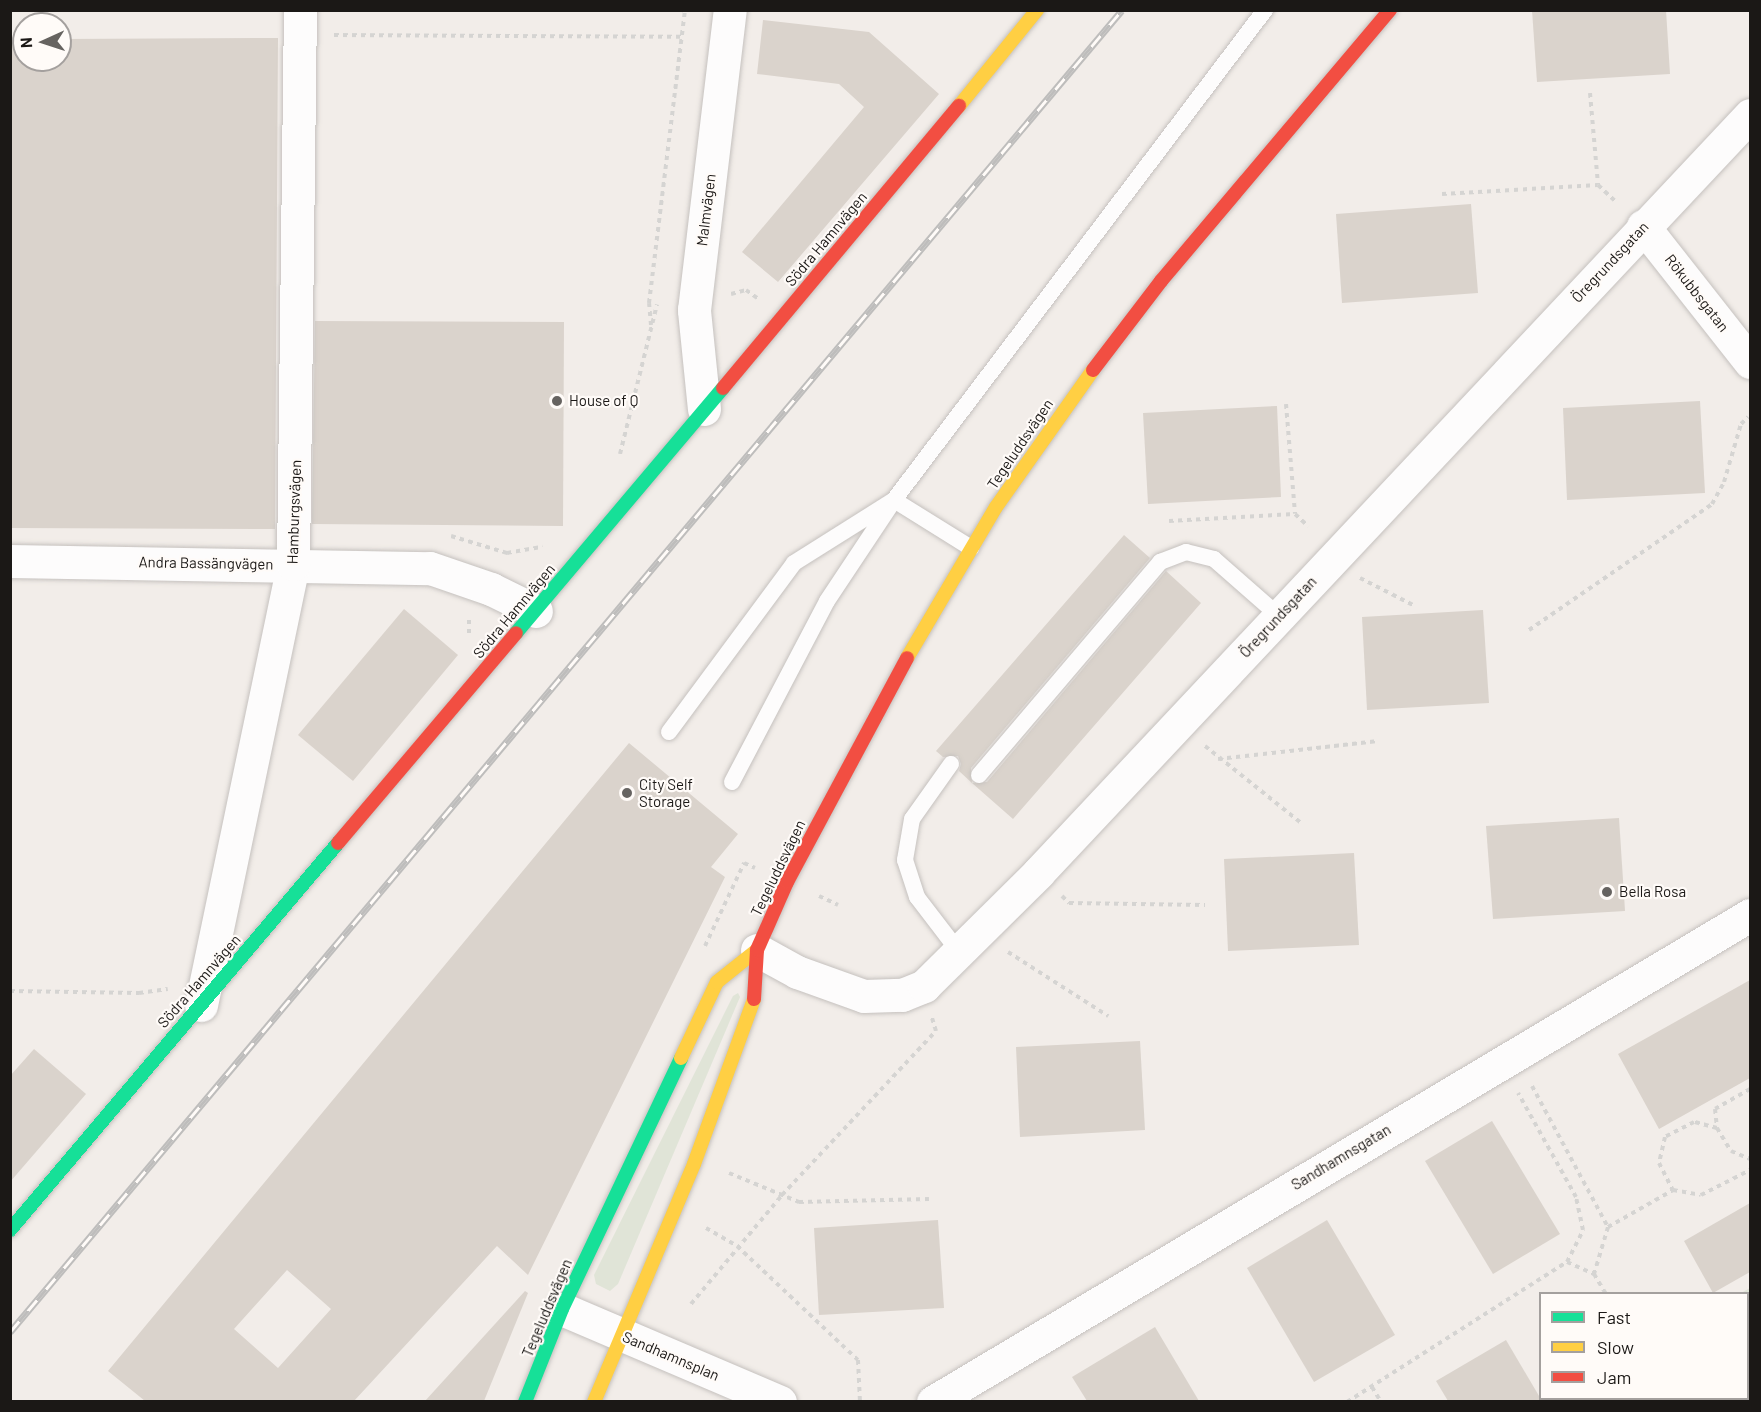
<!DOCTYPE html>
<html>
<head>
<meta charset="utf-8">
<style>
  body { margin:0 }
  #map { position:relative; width:1761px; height:1412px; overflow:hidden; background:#f2ede9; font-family:Barlow,sans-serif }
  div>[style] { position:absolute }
  .green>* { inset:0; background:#e0e4d7 }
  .building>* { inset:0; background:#dad3cc }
  .path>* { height:4px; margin-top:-2px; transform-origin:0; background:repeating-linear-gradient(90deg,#d5d4d2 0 4.5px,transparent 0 9px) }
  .roads { filter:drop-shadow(0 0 2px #c5c1be) drop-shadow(0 0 2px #c5c1be) }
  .lane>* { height:16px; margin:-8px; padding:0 8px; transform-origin:8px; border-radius:8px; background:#fdfcfc }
  .street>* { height:33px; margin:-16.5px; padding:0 16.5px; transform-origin:16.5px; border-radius:16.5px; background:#fdfcfc }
  .fast>* { height:14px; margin:-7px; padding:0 7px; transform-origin:7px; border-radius:7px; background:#16e098 }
  .slow>* { height:14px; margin:-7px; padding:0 7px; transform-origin:7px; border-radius:7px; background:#ffcf43 }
  .jam>* { height:14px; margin:-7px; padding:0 7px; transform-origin:7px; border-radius:7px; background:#f24e42 }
  .rail>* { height:7px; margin-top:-3.5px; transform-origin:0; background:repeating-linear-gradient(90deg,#fffbf8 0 14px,#bebdbc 0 28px); box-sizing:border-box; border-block:2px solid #bebdbc }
  .dots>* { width:16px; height:16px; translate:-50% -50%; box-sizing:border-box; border:3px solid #fffbf8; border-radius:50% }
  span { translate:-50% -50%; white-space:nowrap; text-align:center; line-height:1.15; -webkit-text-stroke:4.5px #fffbf8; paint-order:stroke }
  .street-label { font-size:15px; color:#1b1816 }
  .poi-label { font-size:15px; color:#1b1816 }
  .left { translate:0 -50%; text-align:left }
  .frame { position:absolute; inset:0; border:12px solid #1b1816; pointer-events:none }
  .legend { position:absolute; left:1539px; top:1292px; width:210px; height:108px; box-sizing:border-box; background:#fffbf8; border:2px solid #a4a09e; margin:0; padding:8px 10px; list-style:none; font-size:18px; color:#1b1816 }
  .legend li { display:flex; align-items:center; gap:12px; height:30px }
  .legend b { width:30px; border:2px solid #a4a09e }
  .north { position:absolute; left:12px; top:12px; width:60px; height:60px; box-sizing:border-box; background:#fffbf8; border:2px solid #a4a09e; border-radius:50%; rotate:267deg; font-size:16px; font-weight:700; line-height:24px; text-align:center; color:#1b1816 }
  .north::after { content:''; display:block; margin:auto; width:21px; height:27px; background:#666360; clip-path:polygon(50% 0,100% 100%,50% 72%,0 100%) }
</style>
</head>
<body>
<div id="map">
  <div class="green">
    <i style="clip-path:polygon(738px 993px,740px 997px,618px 1284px,610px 1291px,596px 1284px,594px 1275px,733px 996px)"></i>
    <i style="clip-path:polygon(1750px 1288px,1750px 1401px,1718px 1401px,1716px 1399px,1748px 1398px,1748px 1294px,1741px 1293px)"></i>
  </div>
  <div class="building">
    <i style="clip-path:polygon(1532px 10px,1666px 10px,1670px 74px,1537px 82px)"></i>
    <i style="clip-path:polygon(763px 20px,869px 32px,939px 94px,778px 282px,742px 252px,864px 107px,839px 84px,757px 74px)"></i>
    <i style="clip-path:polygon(278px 38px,275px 529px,10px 528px,10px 40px,24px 40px,24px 60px,60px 60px,60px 39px)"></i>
    <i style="clip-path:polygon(1471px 204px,1478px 293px,1342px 303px,1336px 214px)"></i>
    <i style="clip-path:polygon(315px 321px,564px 322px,563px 526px,312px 524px)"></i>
    <i style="clip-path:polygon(1700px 401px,1705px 493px,1567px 500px,1563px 408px)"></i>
    <i style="clip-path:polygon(1277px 406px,1281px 497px,1148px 504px,1143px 413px)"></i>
    <i style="clip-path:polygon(1124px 535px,1150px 558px,971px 768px,972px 783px,959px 771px,961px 764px,958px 756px,943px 757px,936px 751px)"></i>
    <i style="clip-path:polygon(1166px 571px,1201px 603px,1013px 819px,972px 783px,987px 782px)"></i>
    <i style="clip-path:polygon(404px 609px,458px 655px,353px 781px,298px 735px)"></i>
    <i style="clip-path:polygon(1483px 610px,1489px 703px,1367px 710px,1362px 617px)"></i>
    <i style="clip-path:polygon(evenodd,629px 743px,738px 834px,711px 867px,725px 877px,528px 1275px,497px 1246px,354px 1401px,145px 1401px,108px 1371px,629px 743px,287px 1270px,331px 1309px,278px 1368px,234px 1329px,287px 1270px)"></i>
    <i style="clip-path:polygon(1619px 818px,1625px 911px,1493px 919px,1486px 826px)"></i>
    <i style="clip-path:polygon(1354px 853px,1359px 945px,1228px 951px,1224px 859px)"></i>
    <i style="clip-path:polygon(1750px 980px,1750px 1078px,1659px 1129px,1618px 1054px)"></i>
    <i style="clip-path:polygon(1140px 1041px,1145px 1130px,1020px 1137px,1016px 1047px)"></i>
    <i style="clip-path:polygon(34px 1049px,86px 1094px,10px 1182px,10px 1076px)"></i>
    <i style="clip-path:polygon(1492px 1121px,1560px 1234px,1493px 1274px,1425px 1161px)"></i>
    <i style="clip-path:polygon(1750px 1203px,1750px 1272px,1713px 1293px,1684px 1241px)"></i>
    <i style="clip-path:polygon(938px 1220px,944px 1308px,819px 1315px,814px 1228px)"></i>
    <i style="clip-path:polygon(1327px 1220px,1395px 1335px,1314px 1382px,1247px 1268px)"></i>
    <i style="clip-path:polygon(525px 1291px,528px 1293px,484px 1401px,425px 1401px)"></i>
    <i style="clip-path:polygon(1155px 1327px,1199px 1401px,1087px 1401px,1072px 1377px)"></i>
    <i style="clip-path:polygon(1506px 1340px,1542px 1401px,1448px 1401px,1436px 1381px)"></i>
  </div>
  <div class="path">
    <i style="left:334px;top:35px;width:348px;rotate:0.3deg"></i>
    <i style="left:1590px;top:93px;width:92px;rotate:85deg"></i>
    <i style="left:1442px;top:194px;width:156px;rotate:-3.3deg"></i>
    <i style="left:1598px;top:185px;width:23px;rotate:43deg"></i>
    <i style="left:731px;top:294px;width:16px;rotate:-15deg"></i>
    <i style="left:746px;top:290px;width:14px;rotate:36deg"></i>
    <i style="left:651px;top:325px;width:22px;rotate:-95deg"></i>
    <i style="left:649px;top:303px;width:295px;rotate:-83deg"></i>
    <i style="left:1286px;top:404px;width:110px;rotate:85.3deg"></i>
    <i style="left:620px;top:454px;width:154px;rotate:-76.1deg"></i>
    <i style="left:1169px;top:521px;width:126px;rotate:-3.2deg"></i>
    <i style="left:1295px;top:514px;width:18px;rotate:43deg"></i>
    <i style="left:451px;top:536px;width:59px;rotate:16.9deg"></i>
    <i style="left:507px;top:553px;width:36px;rotate:-10deg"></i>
    <i style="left:1360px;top:578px;width:62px;rotate:27deg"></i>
    <i style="left:1529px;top:630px;width:222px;rotate:-34.5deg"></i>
    <i style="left:1712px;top:504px;width:25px;rotate:-61deg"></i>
    <i style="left:1724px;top:482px;width:60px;rotate:-73.7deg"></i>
    <i style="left:1741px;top:424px;width:10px;rotate:-45deg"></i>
    <i style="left:469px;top:633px;width:15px;rotate:-90deg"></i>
    <i style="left:1205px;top:746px;width:122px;rotate:38.7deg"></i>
    <i style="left:1218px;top:759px;width:161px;rotate:-6.4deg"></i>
    <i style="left:819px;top:896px;width:21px;rotate:25deg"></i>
    <i style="left:1062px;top:896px;width:10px;rotate:45deg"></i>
    <i style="left:1069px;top:903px;width:136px;rotate:0.8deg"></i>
    <i style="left:705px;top:946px;width:92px;rotate:-64.8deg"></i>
    <i style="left:744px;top:863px;width:12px;rotate:24deg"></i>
    <i style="left:1008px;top:952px;width:119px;rotate:32.6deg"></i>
    <i style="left:10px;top:991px;width:129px;rotate:0.9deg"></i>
    <i style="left:139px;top:993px;width:29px;rotate:-8deg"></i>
    <i style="left:1532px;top:1086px;width:160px;rotate:61.7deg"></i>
    <i style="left:1608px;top:1227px;width:49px;rotate:106.6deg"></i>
    <i style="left:1750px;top:1089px;width:40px;rotate:150.3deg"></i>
    <i style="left:1715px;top:1109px;width:19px;rotate:84deg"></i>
    <i style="left:1717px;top:1128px;width:27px;rotate:59deg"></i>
    <i style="left:1731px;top:1151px;width:21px;rotate:23deg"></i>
    <i style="left:1717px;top:1128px;width:24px;rotate:-165deg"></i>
    <i style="left:1694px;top:1122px;width:33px;rotate:153deg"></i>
    <i style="left:1665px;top:1137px;width:27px;rotate:103deg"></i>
    <i style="left:1659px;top:1163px;width:30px;rotate:63deg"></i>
    <i style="left:1673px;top:1190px;width:28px;rotate:10deg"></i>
    <i style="left:1701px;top:1195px;width:55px;rotate:-27deg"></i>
    <i style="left:729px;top:1173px;width:76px;rotate:22.5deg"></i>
    <i style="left:799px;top:1202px;width:130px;rotate:-1.3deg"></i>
    <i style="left:1608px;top:1227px;width:75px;rotate:-29.6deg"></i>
    <i style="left:706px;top:1228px;width:36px;rotate:30deg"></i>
    <i style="left:737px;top:1246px;width:166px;rotate:43.3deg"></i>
    <i style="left:858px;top:1360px;width:42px;rotate:87.3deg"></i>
    <i style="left:1567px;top:1262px;width:30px;rotate:24deg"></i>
    <i style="left:1594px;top:1274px;width:23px;rotate:59deg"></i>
    <i style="left:691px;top:1304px;width:142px;rotate:-50.1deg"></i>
    <i style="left:782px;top:1195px;width:225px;rotate:-46.8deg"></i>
    <i style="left:936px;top:1031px;width:14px;rotate:-107deg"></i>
    <i style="left:1372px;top:1387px;width:17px;rotate:59deg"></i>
    <i style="left:1748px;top:1395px;width:4px;rotate:-56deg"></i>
    <i style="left:1689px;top:1398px;width:4px;rotate:63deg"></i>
    <i style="left:1347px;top:1402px;width:261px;rotate:-32.5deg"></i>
    <i style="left:1567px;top:1262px;width:36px;rotate:-63deg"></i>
    <i style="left:1583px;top:1230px;width:34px;rotate:-102deg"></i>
    <i style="left:1576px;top:1197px;width:119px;rotate:-119.1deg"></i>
    <i style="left:1740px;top:1402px;width:6px;rotate:-45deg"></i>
  </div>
  <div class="roads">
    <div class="lane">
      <i style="left:669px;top:732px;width:210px;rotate:-53.5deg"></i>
      <i style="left:794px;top:563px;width:118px;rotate:-32.2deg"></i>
      <i style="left:894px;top:500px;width:615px;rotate:-52.87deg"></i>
      <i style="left:951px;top:764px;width:67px;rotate:125.3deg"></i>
      <i style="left:912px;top:819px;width:42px;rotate:99.7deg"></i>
      <i style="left:905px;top:860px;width:39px;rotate:72deg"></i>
      <i style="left:917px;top:897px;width:71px;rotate:52.5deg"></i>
      <i style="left:979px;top:775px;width:280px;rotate:-49.6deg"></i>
      <i style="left:1160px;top:562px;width:28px;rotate:-21deg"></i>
      <i style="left:1186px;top:552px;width:29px;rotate:14deg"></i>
      <i style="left:1214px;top:559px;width:86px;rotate:41.2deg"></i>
      <i style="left:732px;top:782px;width:204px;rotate:-62.3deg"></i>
      <i style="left:827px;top:601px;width:121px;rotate:-56.4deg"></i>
      <i style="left:894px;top:500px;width:91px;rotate:31.9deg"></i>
    </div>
    <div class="street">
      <i style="left:1643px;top:226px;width:173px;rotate:51.8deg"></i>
      <i style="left:704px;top:409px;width:100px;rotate:-95.8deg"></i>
      <i style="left:694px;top:310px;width:302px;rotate:-83.2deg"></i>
      <i style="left:10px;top:561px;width:420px;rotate:1deg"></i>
      <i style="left:430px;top:568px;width:65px;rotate:19deg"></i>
      <i style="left:491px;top:589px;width:50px;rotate:26.1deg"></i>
      <i style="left:757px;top:950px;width:46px;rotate:28.8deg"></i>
      <i style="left:797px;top:972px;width:71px;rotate:19.7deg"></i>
      <i style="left:864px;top:996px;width:38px;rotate:-2deg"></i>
      <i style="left:902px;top:995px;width:24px;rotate:-22deg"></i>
      <i style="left:924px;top:986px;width:161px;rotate:-44.7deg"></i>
      <i style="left:1038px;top:873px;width:1040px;rotate:-46.79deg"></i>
      <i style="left:201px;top:1005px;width:450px;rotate:-78.2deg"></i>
      <i style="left:293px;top:564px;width:554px;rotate:-89.28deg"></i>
      <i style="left:562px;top:1309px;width:237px;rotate:23.1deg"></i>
      <i style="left:933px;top:1402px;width:951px;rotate:-30.8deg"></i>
    </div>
    <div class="fast">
      <i style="left:516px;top:633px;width:321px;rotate:-49.8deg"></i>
      <i style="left:10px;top:1230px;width:507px;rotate:-49.72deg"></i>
      <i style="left:525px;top:1402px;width:100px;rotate:-68.3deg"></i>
      <i style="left:562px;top:1309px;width:278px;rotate:-64.6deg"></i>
    </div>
    <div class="slow">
      <i style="left:959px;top:106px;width:124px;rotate:-50.9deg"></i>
      <i style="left:907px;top:658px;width:175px;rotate:-59.5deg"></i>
      <i style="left:996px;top:507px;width:168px;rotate:-54.7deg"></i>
      <i style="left:681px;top:1058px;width:84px;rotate:-64.7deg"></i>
      <i style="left:717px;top:982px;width:51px;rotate:-38.7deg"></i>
      <i style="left:594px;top:1402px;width:258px;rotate:-67.2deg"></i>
      <i style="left:694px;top:1164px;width:176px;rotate:-70deg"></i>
    </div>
    <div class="jam">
      <i style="left:1093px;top:370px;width:112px;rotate:-52.6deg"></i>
      <i style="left:1161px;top:281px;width:355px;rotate:-49.8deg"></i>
      <i style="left:723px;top:388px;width:368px;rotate:-50.1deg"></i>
      <i style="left:338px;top:843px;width:275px;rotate:-49.7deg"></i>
      <i style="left:754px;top:999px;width:49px;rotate:-86.5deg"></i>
      <i style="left:757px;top:950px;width:74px;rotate:-66.2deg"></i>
      <i style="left:787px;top:882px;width:254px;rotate:-61.8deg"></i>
    </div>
  </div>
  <div class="rail">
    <i style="left:10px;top:1332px;width:1727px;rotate:-49.93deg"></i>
  </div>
  <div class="dots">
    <i style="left:557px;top:401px;background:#666360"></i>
    <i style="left:627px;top:793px;background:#666360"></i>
    <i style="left:1607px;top:892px;background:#666360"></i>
  </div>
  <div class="street-label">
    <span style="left:706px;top:210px;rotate:-83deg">Malmvägen</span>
    <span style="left:826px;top:239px;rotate:-50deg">Södra Hamnvägen</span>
    <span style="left:1610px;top:262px;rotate:-47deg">Öregrundsgatan</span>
    <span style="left:1697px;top:293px;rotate:52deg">Rökubbsgatan</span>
    <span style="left:1020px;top:444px;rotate:-56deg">Tegeluddsvägen</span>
    <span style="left:294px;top:512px;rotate:-88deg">Hamburgsvägen</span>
    <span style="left:206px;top:563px;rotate:1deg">Andra Bassängvägen</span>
    <span style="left:514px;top:611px;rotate:-50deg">Södra Hamnvägen</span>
    <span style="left:1278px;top:617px;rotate:-47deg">Öregrundsgatan</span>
    <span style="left:778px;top:868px;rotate:-64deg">Tegeluddsvägen</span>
    <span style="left:199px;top:981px;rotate:-49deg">Södra Hamnvägen</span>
    <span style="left:1341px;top:1157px;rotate:-31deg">Sandhamnsgatan</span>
    <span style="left:547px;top:1308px;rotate:-67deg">Tegeluddsvägen</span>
    <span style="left:671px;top:1356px;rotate:23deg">Sandhamnsplan</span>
  </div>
  <div class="poi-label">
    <span class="left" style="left:569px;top:401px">House of Q</span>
    <span class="left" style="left:639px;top:793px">City Self<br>Storage</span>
    <span class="left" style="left:1619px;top:892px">Bella Rosa</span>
  </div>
  <div class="frame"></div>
  <ul class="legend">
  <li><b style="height:8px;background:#16e098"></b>Fast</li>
  <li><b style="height:8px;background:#ffcf43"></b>Slow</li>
  <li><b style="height:8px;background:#f24e42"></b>Jam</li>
  </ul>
  <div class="north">N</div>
</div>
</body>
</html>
